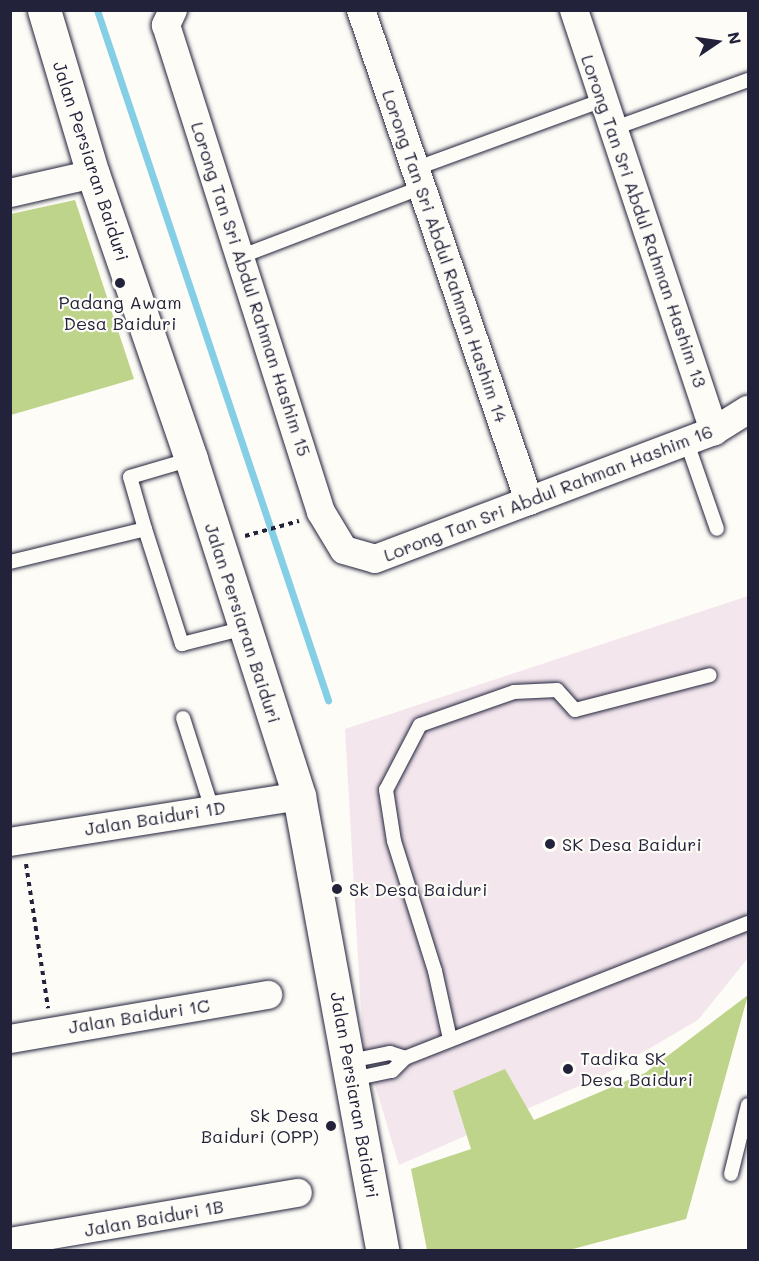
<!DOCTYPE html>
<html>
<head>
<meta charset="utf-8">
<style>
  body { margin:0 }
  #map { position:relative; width:759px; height:1261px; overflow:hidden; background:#fdfcf7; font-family:Mali,sans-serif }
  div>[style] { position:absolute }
  .built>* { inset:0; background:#f3e6ed }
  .green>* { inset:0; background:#bed48a }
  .stream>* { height:7px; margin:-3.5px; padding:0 3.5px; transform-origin:3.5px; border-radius:3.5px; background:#85cfe6 }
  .path>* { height:4px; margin-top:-2px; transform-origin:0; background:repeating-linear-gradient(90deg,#22223b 0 4.5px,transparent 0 9px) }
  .roads { filter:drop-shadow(0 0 2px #22223b) drop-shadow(0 0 2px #22223b) }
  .lane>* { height:14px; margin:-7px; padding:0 7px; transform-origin:7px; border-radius:7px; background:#fdfcf7 }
  .street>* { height:28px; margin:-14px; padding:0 14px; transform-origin:14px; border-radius:14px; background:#fdfcf7 }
  .secondary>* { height:33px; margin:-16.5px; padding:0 16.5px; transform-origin:16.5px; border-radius:16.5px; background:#fdfcf7 }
  .dots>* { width:16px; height:16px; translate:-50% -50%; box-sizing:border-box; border:3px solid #fdfcf7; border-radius:50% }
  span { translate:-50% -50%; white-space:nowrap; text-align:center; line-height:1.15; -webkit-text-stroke:4.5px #fdfcf7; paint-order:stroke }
  .street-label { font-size:18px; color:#22223b }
  .poi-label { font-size:18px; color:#22223b }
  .left { translate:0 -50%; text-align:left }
  .right { translate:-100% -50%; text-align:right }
  .frame { position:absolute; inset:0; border:12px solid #22223b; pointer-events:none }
  .north { position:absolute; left:687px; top:12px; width:60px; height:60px; -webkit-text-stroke:4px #fdfcf7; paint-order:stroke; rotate:77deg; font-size:16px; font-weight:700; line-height:24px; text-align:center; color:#22223b }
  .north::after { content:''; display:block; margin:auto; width:21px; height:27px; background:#22223b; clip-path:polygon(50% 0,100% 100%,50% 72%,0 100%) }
</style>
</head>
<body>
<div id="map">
  <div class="built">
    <i style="clip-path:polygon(748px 596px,748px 958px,698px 1020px,604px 1075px,399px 1165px,363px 1045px,345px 729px)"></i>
  </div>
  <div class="green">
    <i style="clip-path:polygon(75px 200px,134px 379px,11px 415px,11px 214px)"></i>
    <i style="clip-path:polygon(748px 995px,686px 1219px,569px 1250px,427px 1250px,411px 1169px,471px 1149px,453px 1091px,505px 1069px,534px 1120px,645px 1073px)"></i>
  </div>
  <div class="stream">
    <i style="left:97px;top:10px;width:728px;rotate:71.49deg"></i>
  </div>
  <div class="path">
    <i style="left:245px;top:536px;width:56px;rotate:-15.5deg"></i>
    <i style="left:26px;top:864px;width:146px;rotate:81.3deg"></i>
  </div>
  <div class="roads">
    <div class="lane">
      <i style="left:612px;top:129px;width:145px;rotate:-19.8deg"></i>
      <i style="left:417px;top:168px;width:198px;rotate:-20.1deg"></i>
      <i style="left:242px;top:256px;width:194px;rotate:-20.9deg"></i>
      <i style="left:686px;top:440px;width:94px;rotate:70.8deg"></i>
      <i style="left:145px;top:529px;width:121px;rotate:72.2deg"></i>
      <i style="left:182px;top:644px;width:65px;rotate:-14.3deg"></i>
      <i style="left:10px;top:562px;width:139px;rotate:-13.7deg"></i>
      <i style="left:145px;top:529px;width:54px;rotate:-106.1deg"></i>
      <i style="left:130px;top:477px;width:64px;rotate:-16.4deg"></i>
      <i style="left:183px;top:718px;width:96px;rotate:72.3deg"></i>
      <i style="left:450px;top:1039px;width:70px;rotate:-102.4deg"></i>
      <i style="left:435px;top:971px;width:136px;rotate:-107.5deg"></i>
      <i style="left:394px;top:841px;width:52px;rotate:-98.9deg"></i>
      <i style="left:386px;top:790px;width:73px;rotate:-62.4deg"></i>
      <i style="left:420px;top:725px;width:100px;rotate:-19.3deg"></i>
      <i style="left:514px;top:692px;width:43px;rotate:-2.7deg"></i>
      <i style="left:557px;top:690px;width:27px;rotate:48deg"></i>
      <i style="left:575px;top:710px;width:139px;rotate:-14.5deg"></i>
      <i style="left:350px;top:1061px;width:41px;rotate:-11.3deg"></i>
      <i style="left:390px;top:1053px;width:16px;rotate:18deg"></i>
      <i style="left:353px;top:1079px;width:40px;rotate:-12deg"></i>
      <i style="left:392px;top:1071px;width:18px;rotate:-45deg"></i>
      <i style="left:405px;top:1058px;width:369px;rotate:-21.5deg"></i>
      <i style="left:731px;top:1174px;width:71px;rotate:-76.2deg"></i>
    </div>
    <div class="street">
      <i style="left:173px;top:10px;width:17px;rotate:115deg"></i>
      <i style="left:166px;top:25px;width:511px;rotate:72.35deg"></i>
      <i style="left:321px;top:512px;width:44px;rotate:58.8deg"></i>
      <i style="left:344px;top:550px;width:32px;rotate:16deg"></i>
      <i style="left:375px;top:559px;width:362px;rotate:-20.7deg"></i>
      <i style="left:714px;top:431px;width:40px;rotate:-32deg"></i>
      <i style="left:361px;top:10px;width:519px;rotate:71.11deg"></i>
      <i style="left:574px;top:10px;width:444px;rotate:71.6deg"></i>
      <i style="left:10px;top:193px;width:85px;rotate:-12.9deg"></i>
      <i style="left:10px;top:842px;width:293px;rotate:-9deg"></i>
      <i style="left:10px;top:1039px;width:262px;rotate:-9.7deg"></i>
      <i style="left:10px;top:1242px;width:292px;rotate:-9.7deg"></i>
    </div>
    <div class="secondary">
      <i style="left:44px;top:10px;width:171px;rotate:73.4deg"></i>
      <i style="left:93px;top:174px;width:301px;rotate:71deg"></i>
      <i style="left:191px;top:459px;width:354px;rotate:72.2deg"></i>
      <i style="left:299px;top:796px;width:462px;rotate:79.6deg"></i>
    </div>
  </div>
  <div class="dots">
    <i style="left:120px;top:283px;background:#22223b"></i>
    <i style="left:550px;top:844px;background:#22223b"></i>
    <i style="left:337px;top:889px;background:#22223b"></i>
    <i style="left:568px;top:1069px;background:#22223b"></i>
    <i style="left:331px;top:1126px;background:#22223b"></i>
  </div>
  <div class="street-label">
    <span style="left:91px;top:161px;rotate:72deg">Jalan Persiaran Baiduri</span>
    <span style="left:644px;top:221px;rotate:71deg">Lorong Tan Sri Abdul Rahman Hashim 13</span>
    <span style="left:445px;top:256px;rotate:71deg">Lorong Tan Sri Abdul Rahman Hashim 14</span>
    <span style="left:251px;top:289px;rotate:72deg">Lorong Tan Sri Abdul Rahman Hashim 15</span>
    <span style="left:548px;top:493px;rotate:-21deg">Lorong Tan Sri Abdul Rahman Hashim 16</span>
    <span style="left:243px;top:623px;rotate:72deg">Jalan Persiaran Baiduri</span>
    <span style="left:155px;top:818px;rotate:-9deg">Jalan Baiduri 1D</span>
    <span style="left:139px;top:1016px;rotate:-9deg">Jalan Baiduri 1C</span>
    <span style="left:355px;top:1095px;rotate:80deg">Jalan Persiaran Baiduri</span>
    <span style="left:154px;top:1218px;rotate:-10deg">Jalan Baiduri 1B</span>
  </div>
  <div class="poi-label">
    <span style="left:120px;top:313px">Padang Awam<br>Desa Baiduri</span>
    <span class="left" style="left:562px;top:844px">SK Desa Baiduri</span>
    <span class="left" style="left:349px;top:889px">Sk Desa Baiduri</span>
    <span class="left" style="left:580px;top:1069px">Tadika SK<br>Desa Baiduri</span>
    <span class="right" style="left:319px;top:1126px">Sk Desa<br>Baiduri (OPP)</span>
  </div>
  <div class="frame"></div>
  <div class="north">N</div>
</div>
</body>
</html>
